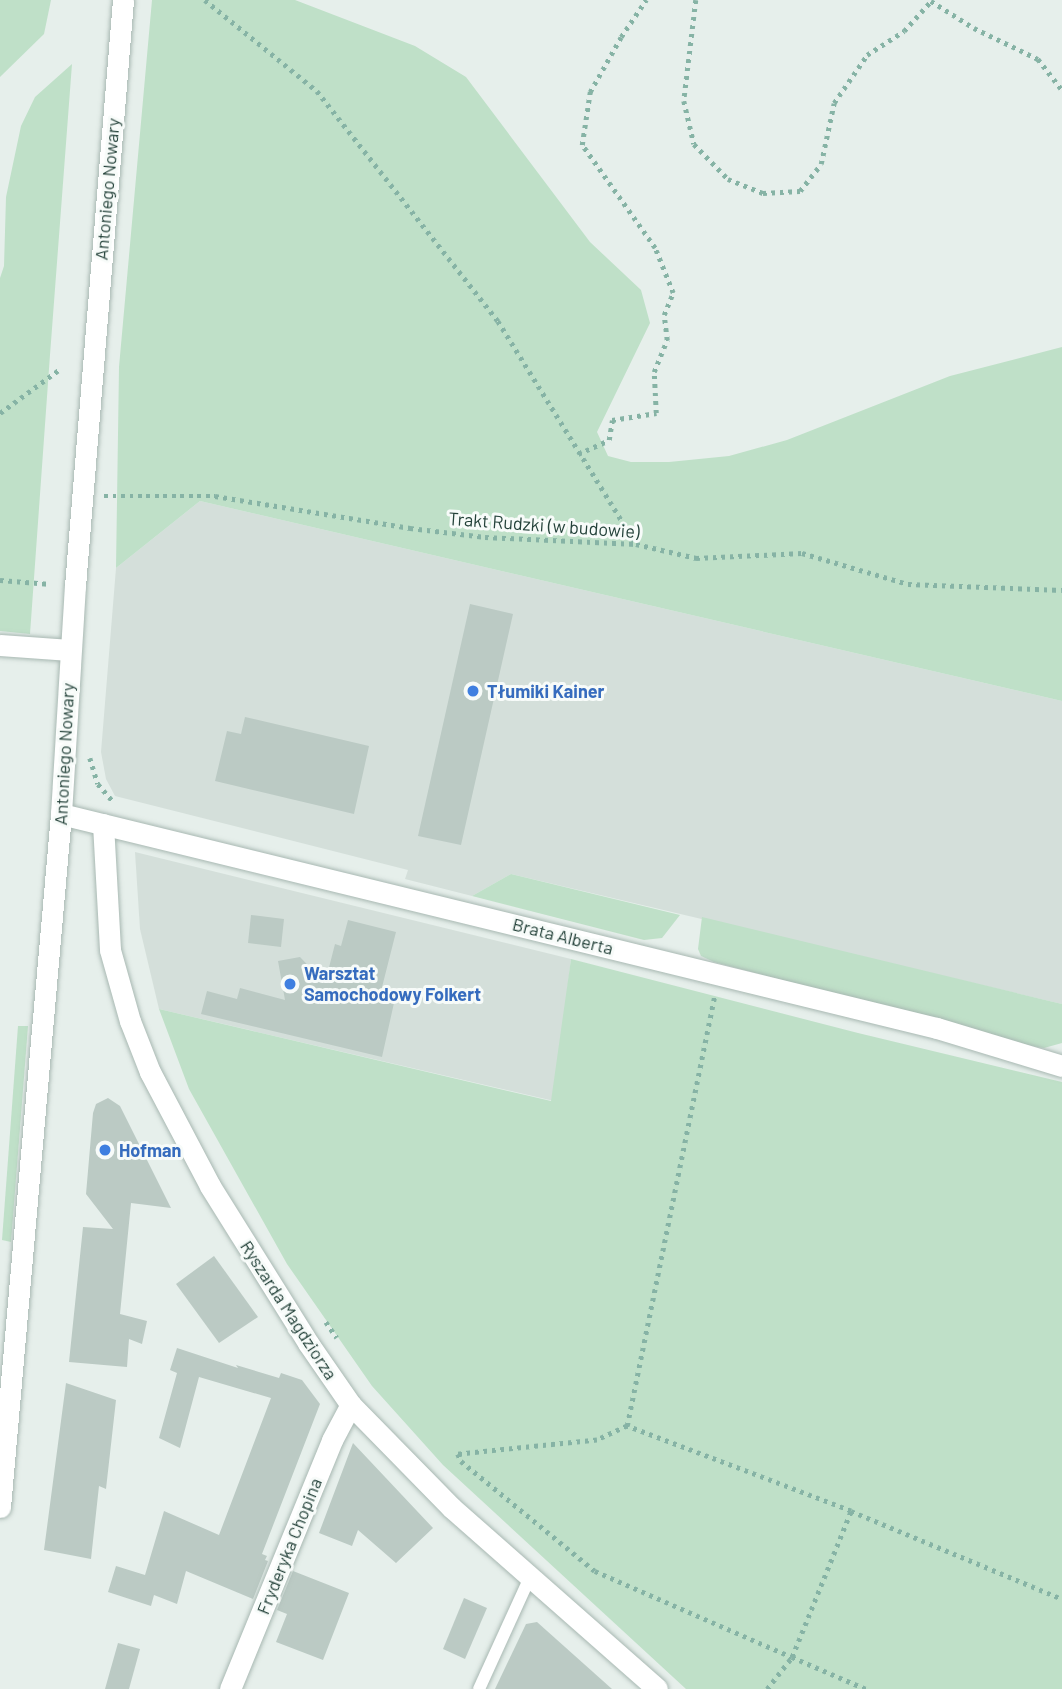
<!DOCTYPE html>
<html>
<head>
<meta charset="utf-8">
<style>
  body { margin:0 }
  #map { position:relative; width:1062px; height:1689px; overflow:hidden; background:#e6efeb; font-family:Barlow,sans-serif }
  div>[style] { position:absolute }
  .built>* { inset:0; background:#d4dfda }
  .green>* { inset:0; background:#bfe0c8 }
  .building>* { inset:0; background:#bbcac4 }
  .path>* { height:4.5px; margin-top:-2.25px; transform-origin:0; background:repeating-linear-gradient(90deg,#86b3a5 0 3.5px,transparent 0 8.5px) }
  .roads { filter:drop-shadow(0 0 2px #a8b8b2) drop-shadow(0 0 2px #a8b8b2) }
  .lane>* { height:12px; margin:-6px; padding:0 6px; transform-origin:6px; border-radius:6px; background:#fff }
  .street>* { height:21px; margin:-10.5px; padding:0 10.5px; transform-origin:10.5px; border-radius:10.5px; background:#fff }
  .secondary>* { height:21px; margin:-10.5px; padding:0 10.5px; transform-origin:10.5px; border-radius:10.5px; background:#fff }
  .dots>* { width:19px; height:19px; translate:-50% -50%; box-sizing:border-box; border:4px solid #f7fbf9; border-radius:50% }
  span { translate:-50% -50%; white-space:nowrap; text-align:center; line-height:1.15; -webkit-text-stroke:6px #f7fbf9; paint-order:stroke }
  .street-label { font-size:18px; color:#24423a }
  .shop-label { font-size:18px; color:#366cbe; font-weight:700 }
  .left { translate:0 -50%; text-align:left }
</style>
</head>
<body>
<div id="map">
  <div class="built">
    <i style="clip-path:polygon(200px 501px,1062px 701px,1062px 1004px,511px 874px,472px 896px,405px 879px,408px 870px,115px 796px,106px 779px,101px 752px,116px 568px)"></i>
    <i style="clip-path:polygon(135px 852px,571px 959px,554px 1101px,159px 1009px,140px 929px)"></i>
  </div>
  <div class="green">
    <i style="clip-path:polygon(0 0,51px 0,44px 34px,0 77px)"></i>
    <i style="clip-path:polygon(152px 0,295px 0,415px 46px,466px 77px,590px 242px,641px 290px,650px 323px,597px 432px,608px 456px,631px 462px,669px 462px,729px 456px,787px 440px,950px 376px,1062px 347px,1062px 701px,200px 501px,116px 568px,119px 367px)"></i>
    <i style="clip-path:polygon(72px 64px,50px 355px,30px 634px,0 631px,0 278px,4px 266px,6px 197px,21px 126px,35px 97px)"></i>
    <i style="clip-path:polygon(511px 874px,680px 915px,662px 938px,644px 940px,472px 896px)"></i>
    <i style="clip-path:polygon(702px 917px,1062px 1004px,1062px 1043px,1044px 1048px,1031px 1046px,714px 962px,701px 956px,698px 949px)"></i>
    <i style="clip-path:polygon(571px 959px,858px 1033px,1062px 1082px,1062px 1689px,686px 1689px,443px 1465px,372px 1386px,287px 1264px,189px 1089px,159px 1009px,551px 1101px)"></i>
    <i style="clip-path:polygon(18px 1026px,28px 1026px,11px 1242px,2px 1240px)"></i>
  </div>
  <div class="building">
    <i style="clip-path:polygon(470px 604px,513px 614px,461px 845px,418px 836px)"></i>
    <i style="clip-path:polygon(245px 717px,369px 746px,354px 814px,215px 781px,227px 731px,241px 734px)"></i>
    <i style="clip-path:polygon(251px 915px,284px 919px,281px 947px,248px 943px)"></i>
    <i style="clip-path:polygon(348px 920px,396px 932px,379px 999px,394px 1003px,382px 1057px,201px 1014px,207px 991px,237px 999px,240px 988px,285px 1000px,278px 961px,300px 957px,325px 983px,335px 944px,341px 946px)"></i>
    <i style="clip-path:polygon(108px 1098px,120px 1106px,171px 1208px,131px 1203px,120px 1314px,147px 1321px,142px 1344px,129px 1339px,127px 1367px,69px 1362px,83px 1227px,113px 1229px,86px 1194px,93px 1113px,96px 1104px)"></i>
    <i style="clip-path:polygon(214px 1256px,258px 1317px,219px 1343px,176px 1284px)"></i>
    <i style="clip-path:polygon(177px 1348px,238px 1368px,236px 1365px,279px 1378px,281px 1373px,302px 1380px,320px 1404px,262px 1554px,267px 1556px,265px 1560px,268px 1561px,253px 1599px,186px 1571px,177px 1604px,154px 1595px,151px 1606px,108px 1592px,116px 1566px,145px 1575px,164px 1511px,219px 1535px,271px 1398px,199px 1377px,180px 1448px,159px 1438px,177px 1373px,170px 1370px)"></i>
    <i style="clip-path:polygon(66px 1383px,116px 1400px,106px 1489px,99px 1486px,91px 1559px,44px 1550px)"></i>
    <i style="clip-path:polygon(353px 1443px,433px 1528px,396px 1563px,358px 1530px,352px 1546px,319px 1533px)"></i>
    <i style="clip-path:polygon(293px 1571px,349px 1593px,323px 1660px,276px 1642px,287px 1614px,277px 1610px)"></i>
    <i style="clip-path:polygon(464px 1598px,487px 1608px,465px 1659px,443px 1649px)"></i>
    <i style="clip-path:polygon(537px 1622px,612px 1689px,495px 1689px,526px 1624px)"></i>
    <i style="clip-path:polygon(118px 1643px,140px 1649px,129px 1689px,105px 1689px)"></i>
  </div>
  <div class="path">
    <i style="left:205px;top:0;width:144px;rotate:39.1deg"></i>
    <i style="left:317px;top:91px;width:293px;rotate:51.8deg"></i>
    <i style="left:498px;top:321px;width:262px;rotate:58.2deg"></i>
    <i style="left:696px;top:0;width:102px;rotate:96.8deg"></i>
    <i style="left:684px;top:101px;width:44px;rotate:76.9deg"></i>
    <i style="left:694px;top:144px;width:49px;rotate:45.8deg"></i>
    <i style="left:728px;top:179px;width:38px;rotate:22deg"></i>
    <i style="left:763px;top:193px;width:37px;rotate:-3deg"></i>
    <i style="left:800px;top:191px;width:34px;rotate:-52deg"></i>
    <i style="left:821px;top:164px;width:62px;rotate:-78deg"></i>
    <i style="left:834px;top:103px;width:58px;rotate:-55.5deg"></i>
    <i style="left:867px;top:55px;width:44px;rotate:-33deg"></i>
    <i style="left:904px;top:31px;width:42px;rotate:-47.9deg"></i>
    <i style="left:931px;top:1px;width:51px;rotate:32.1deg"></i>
    <i style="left:974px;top:28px;width:71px;rotate:25.8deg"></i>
    <i style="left:1038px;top:59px;width:39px;rotate:52deg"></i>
    <i style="left:0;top:413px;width:74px;rotate:-36.3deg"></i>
    <i style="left:578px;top:454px;width:34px;rotate:-24deg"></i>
    <i style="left:609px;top:440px;width:20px;rotate:-81deg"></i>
    <i style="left:612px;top:420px;width:45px;rotate:-9deg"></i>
    <i style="left:656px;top:413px;width:41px;rotate:-92.8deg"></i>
    <i style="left:654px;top:372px;width:35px;rotate:-68deg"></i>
    <i style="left:667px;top:340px;width:25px;rotate:-97deg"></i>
    <i style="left:664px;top:315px;width:24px;rotate:-68deg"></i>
    <i style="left:673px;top:293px;width:48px;rotate:-111.8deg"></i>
    <i style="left:655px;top:248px;width:126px;rotate:-125.3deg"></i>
    <i style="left:582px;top:145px;width:54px;rotate:-81.4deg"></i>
    <i style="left:590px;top:92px;width:63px;rotate:-60.6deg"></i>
    <i style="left:621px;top:37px;width:45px;rotate:-56deg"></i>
    <i style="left:104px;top:496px;width:111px"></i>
    <i style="left:215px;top:496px;width:198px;rotate:9.3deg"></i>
    <i style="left:410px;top:528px;width:76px;rotate:6.8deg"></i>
    <i style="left:485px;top:537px;width:151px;rotate:2.7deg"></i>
    <i style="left:636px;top:544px;width:62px;rotate:13.1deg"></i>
    <i style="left:696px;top:558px;width:106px;rotate:-2.7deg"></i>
    <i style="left:802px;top:553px;width:110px;rotate:16.3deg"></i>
    <i style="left:908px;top:584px;width:154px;rotate:2.2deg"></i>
    <i style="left:0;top:580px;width:51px;rotate:4.5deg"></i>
    <i style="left:90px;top:758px;width:27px;rotate:73deg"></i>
    <i style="left:98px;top:784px;width:23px;rotate:49deg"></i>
    <i style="left:326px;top:1322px;width:19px;rotate:55deg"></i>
    <i style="left:627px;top:1426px;width:440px;rotate:-78.5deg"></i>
    <i style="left:851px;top:1511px;width:229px;rotate:22.6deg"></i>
    <i style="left:767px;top:1689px;width:41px;rotate:-52deg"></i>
    <i style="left:792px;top:1657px;width:157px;rotate:-68deg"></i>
    <i style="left:851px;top:1511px;width:240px;rotate:-159.2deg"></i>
    <i style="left:627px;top:1426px;width:33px;rotate:155deg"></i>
    <i style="left:597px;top:1440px;width:140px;rotate:174.2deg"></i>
    <i style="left:458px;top:1454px;width:8px;rotate:67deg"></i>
    <i style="left:461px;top:1461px;width:173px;rotate:39.4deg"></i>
    <i style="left:595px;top:1571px;width:215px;rotate:23.6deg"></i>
    <i style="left:792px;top:1657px;width:81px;rotate:23.4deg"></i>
  </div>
  <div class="roads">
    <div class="lane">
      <i style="left:479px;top:1689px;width:123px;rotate:-65.5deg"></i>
    </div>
    <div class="street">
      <i style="left:0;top:645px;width:70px;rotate:4.1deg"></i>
      <i style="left:61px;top:814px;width:902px;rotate:13.73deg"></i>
      <i style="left:937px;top:1028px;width:131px;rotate:16.9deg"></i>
      <i style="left:103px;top:824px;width:126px;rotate:86.8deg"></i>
      <i style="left:110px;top:950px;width:74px;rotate:74.3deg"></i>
      <i style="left:130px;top:1021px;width:55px;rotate:68.6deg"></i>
      <i style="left:150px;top:1072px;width:129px;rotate:62.2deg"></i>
      <i style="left:210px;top:1186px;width:185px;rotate:58deg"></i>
      <i style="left:308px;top:1343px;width:75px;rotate:55.3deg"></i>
      <i style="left:351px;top:1405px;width:144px;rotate:45.6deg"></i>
      <i style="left:452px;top:1508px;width:273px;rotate:41.4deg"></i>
      <i style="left:230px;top:1689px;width:269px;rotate:-67.7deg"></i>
      <i style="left:332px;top:1440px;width:40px;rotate:-62deg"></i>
    </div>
    <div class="secondary">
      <i style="left:0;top:1507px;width:696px;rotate:-84.97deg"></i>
      <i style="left:61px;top:814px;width:228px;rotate:-86.5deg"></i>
      <i style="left:75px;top:586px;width:588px;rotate:-85.32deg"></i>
    </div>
  </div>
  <div class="dots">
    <i style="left:473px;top:691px;background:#3f7fe0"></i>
    <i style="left:290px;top:984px;background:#3f7fe0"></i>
    <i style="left:105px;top:1150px;background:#3f7fe0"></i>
  </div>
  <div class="street-label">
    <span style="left:107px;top:189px;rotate:-85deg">Antoniego Nowary</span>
    <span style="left:544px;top:525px;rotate:4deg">Trakt Rudzki (w budowie)</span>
    <span style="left:64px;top:754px;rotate:-87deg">Antoniego Nowary</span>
    <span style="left:563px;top:936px;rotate:14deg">Brata Alberta</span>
    <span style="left:289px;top:1310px;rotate:57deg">Ryszarda Magdziorza</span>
    <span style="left:289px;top:1546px;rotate:-68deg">Fryderyka Chopina</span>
  </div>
  <div class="shop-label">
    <span class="left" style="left:487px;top:691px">Tłumiki Kainer</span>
    <span class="left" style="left:304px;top:984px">Warsztat<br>Samochodowy Folkert</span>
    <span class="left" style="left:119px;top:1150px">Hofman</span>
  </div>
</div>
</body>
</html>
